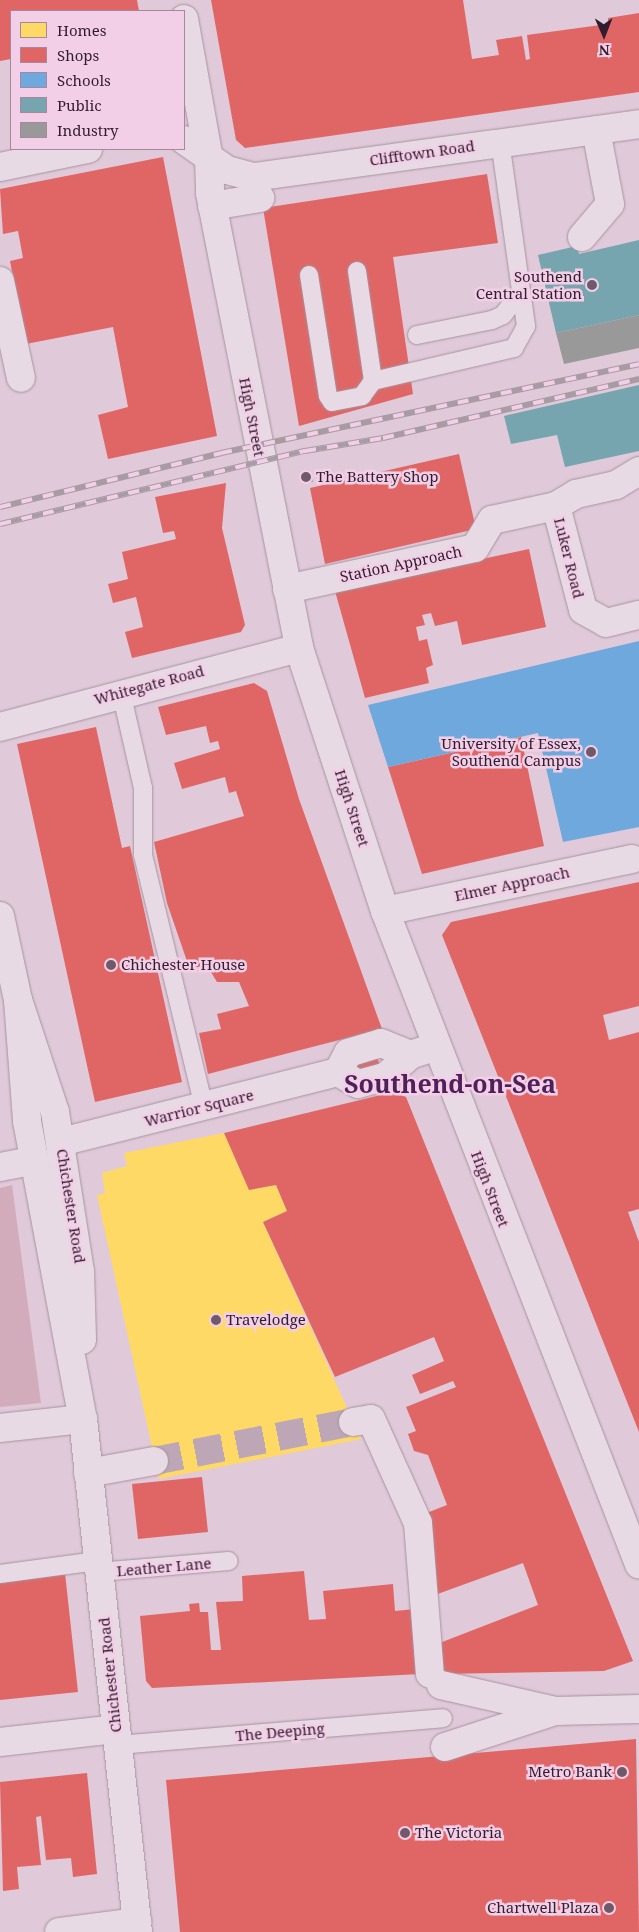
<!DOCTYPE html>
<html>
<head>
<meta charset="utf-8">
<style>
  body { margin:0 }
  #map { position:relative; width:639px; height:1932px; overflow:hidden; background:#e0c9d8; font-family:"Noto Serif",serif }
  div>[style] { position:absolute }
  .green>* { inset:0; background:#d2acba }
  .homes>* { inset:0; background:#ffd966 }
  .shops>* { inset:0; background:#e06666 }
  .schools>* { inset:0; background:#6fa8dc }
  .public>* { inset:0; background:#76a5af }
  .industry>* { inset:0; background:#999 }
  .street-tunnel>* { height:28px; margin-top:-14px; transform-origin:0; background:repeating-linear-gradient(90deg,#bda7b6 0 28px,transparent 0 42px) }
  .roads { filter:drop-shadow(0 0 1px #a593a0) drop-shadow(0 0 1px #a593a0) }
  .lane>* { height:18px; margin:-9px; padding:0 9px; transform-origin:9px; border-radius:9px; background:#e8dae4 }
  .street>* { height:28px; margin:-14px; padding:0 14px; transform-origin:14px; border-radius:14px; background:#e8dae4 }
  .secondary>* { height:28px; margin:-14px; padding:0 14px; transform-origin:14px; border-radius:14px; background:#e8dae4 }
  .rail>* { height:5.5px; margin-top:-2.75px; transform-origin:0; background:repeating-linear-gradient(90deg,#f2cfe6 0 11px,#a89ba4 0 22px); box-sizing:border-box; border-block:1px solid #a89ba4 }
  .dots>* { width:14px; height:14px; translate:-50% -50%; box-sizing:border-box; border:2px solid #f2cfe6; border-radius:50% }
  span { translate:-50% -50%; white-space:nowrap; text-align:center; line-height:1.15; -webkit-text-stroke:5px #f2cfe6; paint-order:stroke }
  .street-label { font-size:15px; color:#321d2f }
  .poi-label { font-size:15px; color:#321d2f }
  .right { translate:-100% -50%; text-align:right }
  .left { translate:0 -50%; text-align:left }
  .town-label { font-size:25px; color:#50205a; font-weight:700 }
  .legend { position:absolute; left:10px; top:10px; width:175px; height:140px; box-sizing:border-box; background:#f2cfe6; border:1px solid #a5889d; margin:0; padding:6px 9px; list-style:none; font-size:15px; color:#321d2f }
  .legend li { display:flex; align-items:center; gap:10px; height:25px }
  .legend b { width:25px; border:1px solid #a5889d }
  .north { position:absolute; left:579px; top:10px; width:50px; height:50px; -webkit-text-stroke:4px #f2cfe6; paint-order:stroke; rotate:179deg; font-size:14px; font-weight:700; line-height:20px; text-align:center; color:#321d2f }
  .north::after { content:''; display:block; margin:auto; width:18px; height:22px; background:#321d2f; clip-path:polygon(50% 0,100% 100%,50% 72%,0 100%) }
</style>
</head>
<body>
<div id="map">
  <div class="green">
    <i style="clip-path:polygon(12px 1185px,41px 1403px,0 1407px,0 1188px)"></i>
  </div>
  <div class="homes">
    <i style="clip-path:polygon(224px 1133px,249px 1190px,276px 1185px,287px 1211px,263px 1222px,361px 1439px,159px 1479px,97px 1195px,105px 1193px,102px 1173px,127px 1166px,124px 1153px)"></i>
    <i style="clip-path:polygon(636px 1879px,639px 1932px,535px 1932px)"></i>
  </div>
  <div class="shops">
    <i style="clip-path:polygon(0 0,137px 0,139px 11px,11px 11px,11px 59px,0 61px)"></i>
    <i style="clip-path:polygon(211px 0,463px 0,472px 59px,499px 55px,496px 40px,522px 36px,526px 60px,530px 59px,527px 35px,608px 24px,608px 18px,639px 13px,639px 92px,245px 148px,236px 140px)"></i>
    <i style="clip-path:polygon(163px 157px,217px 436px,108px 459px,98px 415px,128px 407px,113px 327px,26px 344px,10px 261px,23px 258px,18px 231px,3px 234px,0 189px)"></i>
    <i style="clip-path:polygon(487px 174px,498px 243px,393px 257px,413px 394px,299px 426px,263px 208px)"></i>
    <i style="clip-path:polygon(459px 454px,476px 529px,325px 564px,310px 488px)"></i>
    <i style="clip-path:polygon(226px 483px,222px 528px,245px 625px,241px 632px,132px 658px,125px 632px,143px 627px,136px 597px,113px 603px,108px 584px,128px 579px,122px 552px,176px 539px,174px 531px,163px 533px,155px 497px)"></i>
    <i style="clip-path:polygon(529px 549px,546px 627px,462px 645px,457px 621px,435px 626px,431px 613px,422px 615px,425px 625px,416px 627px,419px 641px,427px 639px,433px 665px,426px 668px,429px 683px,365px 698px,335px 591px)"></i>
    <i style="clip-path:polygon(254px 683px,267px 691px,299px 799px,382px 1029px,208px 1074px,199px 1033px,221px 1029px,217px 1014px,249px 1006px,239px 982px,217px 982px,206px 964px,190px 970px,167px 903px,154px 842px,244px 816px,236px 791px,229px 793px,225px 777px,182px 789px,174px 763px,220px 749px,218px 741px,210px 743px,206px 726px,166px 735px,158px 707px)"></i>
    <i style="clip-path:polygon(96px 727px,122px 848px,130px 846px,182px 1082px,95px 1102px,17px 744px)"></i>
    <i style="clip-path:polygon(521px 737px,544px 846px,422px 874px,388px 767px)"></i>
    <i style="clip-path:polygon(639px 882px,639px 1006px,603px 1015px,609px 1040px,639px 1032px,639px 1209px,628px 1212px,639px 1242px,639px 1432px,442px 935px,451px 922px)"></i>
    <i style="clip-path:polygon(376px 1052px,381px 1071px,356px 1078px,350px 1059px)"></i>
    <i style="clip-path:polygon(393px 1092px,406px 1097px,633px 1661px,604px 1671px,440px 1674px,437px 1644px,538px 1605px,523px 1563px,432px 1596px,424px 1514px,447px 1505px,428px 1455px,414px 1451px,408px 1434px,416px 1431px,406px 1407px,456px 1387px,453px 1381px,420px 1394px,412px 1375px,444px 1361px,434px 1337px,335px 1377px,263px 1222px,287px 1211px,276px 1185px,249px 1190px,224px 1133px)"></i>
    <i style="clip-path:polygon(202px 1477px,208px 1532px,138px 1539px,132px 1484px)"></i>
    <i style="clip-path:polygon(304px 1571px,309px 1620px,326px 1619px,323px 1591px,393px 1584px,395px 1611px,415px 1609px,420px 1674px,152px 1688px,146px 1681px,140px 1616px,190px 1611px,189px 1604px,199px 1603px,200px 1612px,208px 1612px,211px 1650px,221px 1650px,216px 1602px,243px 1601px,242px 1576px)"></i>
    <i style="clip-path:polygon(65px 1573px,78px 1692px,0 1700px,0 1581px)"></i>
    <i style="clip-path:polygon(636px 1739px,639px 1932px,180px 1932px,166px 1780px)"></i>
    <i style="clip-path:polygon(87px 1773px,97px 1874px,73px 1877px,71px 1858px,46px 1860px,41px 1816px,36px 1817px,41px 1865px,17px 1867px,19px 1889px,3px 1891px,0 1782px)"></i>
  </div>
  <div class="schools">
    <i style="clip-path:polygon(639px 641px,639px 827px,563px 842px,538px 733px,388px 767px,368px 705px)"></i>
  </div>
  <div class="public">
    <i style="clip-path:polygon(639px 240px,639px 315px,556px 333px,538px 255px,577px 246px,579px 254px)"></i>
    <i style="clip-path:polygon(639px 385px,639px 451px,565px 467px,557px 435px,511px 444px,504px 416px)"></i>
  </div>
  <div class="industry">
    <i style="clip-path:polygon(639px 315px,639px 348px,564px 364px,556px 333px)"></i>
    <i style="clip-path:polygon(310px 472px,313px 482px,302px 480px,300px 474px)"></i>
  </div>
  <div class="street-tunnel">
    <i style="left:154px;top:1461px;width:203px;rotate:-11.1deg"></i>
  </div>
  <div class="roads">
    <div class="lane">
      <i style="left:357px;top:271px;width:111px;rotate:81.7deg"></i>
      <i style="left:373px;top:381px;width:145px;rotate:-13.2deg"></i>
      <i style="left:514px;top:348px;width:25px;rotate:-61deg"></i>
      <i style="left:526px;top:326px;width:187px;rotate:-98deg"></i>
      <i style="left:309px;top:275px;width:122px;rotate:81.1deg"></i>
      <i style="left:328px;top:396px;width:7px;rotate:56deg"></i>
      <i style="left:332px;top:402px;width:31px;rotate:-11deg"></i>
      <i style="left:362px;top:396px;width:19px;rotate:-54deg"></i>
      <i style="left:417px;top:335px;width:76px;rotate:-11.3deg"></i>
      <i style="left:492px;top:320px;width:12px;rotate:-24deg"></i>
      <i style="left:503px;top:315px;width:29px;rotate:-52deg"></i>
      <i style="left:121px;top:692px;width:98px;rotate:77.1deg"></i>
      <i style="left:143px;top:788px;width:67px;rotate:90deg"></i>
      <i style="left:143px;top:855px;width:259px;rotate:76.4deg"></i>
      <i style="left:98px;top:1572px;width:131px;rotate:-4.8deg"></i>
      <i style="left:0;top:1574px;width:98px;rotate:-7.6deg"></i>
      <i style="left:118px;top:1745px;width:326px;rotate:-4.7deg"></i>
    </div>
    <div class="street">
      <i style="left:184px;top:19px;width:142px;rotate:79.9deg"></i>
      <i style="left:209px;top:159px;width:34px;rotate:88deg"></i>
      <i style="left:210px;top:193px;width:464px;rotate:78.9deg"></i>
      <i style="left:299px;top:648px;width:277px;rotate:71.9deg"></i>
      <i style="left:385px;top:911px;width:701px;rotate:68.75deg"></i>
      <i style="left:212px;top:206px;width:49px;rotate:-9.5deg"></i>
      <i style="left:582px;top:237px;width:43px;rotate:-49.7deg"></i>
      <i style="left:610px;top:204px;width:75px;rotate:-100.7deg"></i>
      <i style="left:0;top:281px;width:99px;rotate:77.8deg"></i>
      <i style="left:556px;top:506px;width:107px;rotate:75.4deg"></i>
      <i style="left:583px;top:610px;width:26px;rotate:29deg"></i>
      <i style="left:606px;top:623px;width:34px;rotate:-14deg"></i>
      <i style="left:287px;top:589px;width:192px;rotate:-12.3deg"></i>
      <i style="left:475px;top:548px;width:33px;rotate:-59deg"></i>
      <i style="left:492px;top:520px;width:66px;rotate:-12.3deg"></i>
      <i style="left:556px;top:506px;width:23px;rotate:-31deg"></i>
      <i style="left:576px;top:494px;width:41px;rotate:-12.7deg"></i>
      <i style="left:616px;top:485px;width:27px;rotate:-31deg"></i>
      <i style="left:0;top:727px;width:309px;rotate:-14.8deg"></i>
      <i style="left:385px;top:911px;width:252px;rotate:-11.9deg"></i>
      <i style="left:338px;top:1072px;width:21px;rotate:-62deg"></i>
      <i style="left:348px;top:1053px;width:34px;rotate:-17deg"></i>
      <i style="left:381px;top:1043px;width:31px;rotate:22deg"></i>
      <i style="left:410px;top:1055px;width:16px;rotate:-18deg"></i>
      <i style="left:61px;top:1142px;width:286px;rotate:-14.2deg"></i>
      <i style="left:338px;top:1072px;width:23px;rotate:31deg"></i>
      <i style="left:358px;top:1084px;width:28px;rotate:-15deg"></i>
      <i style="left:385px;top:1077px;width:33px;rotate:-41deg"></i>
      <i style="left:0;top:1167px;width:36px;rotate:-11deg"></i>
      <i style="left:353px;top:1422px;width:18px;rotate:-9deg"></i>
      <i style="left:371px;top:1419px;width:114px;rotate:65.7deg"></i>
      <i style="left:418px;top:1523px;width:151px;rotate:85.5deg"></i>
      <i style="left:0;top:1428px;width:83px;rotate:-6.2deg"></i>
      <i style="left:88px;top:1473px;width:67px;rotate:-10.3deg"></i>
      <i style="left:441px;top:1685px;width:117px;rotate:12.8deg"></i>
      <i style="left:0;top:1742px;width:116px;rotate:-6.4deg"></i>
      <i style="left:445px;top:1747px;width:116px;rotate:-18.1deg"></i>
      <i style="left:555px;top:1711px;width:84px;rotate:-1.4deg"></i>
      <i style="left:59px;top:1932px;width:79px;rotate:-7.3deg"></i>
    </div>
    <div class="secondary">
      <i style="left:184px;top:140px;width:52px;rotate:34.9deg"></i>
      <i style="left:227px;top:170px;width:28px;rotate:15deg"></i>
      <i style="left:254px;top:177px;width:389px;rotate:-7.8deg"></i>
      <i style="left:0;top:167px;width:90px;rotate:-11.6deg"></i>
      <i style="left:0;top:916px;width:86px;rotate:77.9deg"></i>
      <i style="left:18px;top:1000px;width:118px;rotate:71.7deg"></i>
      <i style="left:55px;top:1112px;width:161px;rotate:81.1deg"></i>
      <i style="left:80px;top:1271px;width:69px;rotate:88.3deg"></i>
      <i style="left:18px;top:1000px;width:121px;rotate:85.7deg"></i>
      <i style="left:27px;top:1121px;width:303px;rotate:79.4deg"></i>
      <i style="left:83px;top:1419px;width:516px;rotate:83.88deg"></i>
    </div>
  </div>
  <div class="rail">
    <i style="left:0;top:507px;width:228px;rotate:-13.7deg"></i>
    <i style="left:221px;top:453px;width:427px;rotate:-12deg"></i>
    <i style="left:0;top:524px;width:314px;rotate:-13.5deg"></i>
    <i style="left:305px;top:451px;width:79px;rotate:-9.5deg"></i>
    <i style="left:383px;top:438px;width:263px;rotate:-13deg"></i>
  </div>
  <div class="dots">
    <i style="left:592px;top:285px;background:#6f596a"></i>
    <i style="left:306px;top:477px;background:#6f596a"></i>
    <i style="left:591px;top:752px;background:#6f596a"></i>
    <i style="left:111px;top:965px;background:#6f596a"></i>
    <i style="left:216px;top:1320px;background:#6f596a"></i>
    <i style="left:622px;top:1772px;background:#6f596a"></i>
    <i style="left:405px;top:1833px;background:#6f596a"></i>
    <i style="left:609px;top:1908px;background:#6f596a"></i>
  </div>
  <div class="street-label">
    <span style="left:422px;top:153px;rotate:-8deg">Clifftown Road</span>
    <span style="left:252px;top:417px;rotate:79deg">High Street</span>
    <span style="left:569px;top:558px;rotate:76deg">Luker Road</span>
    <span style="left:401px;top:564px;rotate:-12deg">Station Approach</span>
    <span style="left:149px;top:685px;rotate:-15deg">Whitegate Road</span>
    <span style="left:352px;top:808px;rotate:72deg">High Street</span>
    <span style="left:512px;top:884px;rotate:-12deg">Elmer Approach</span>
    <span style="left:199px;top:1108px;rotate:-14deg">Warrior Square</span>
    <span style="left:490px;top:1189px;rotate:69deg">High Street</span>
    <span style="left:71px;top:1206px;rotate:81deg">Chichester Road</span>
    <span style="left:164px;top:1567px;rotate:-5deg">Leather Lane</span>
    <span style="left:110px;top:1675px;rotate:-96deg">Chichester Road</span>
    <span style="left:280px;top:1732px;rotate:-5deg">The Deeping</span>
  </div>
  <div class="poi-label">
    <span class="right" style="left:582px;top:285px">Southend<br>Central Station</span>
    <span class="left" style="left:316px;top:477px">The Battery Shop</span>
    <span class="right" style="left:581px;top:752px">University of Essex,<br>Southend Campus</span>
    <span class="left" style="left:121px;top:965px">Chichester House</span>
    <span class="left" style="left:226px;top:1320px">Travelodge</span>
    <span class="right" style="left:612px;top:1772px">Metro Bank</span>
    <span class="left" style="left:415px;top:1833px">The Victoria</span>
    <span class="right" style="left:599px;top:1908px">Chartwell Plaza</span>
  </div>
  <div class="town-label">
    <span style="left:450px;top:1083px">Southend-on-Sea</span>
  </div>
  <ul class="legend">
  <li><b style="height:14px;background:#ffd966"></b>Homes</li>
  <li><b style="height:14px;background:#e06666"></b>Shops</li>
  <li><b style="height:14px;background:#6fa8dc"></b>Schools</li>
  <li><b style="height:14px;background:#76a5af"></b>Public</li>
  <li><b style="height:14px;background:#999"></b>Industry</li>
  </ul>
  <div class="north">N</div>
</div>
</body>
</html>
